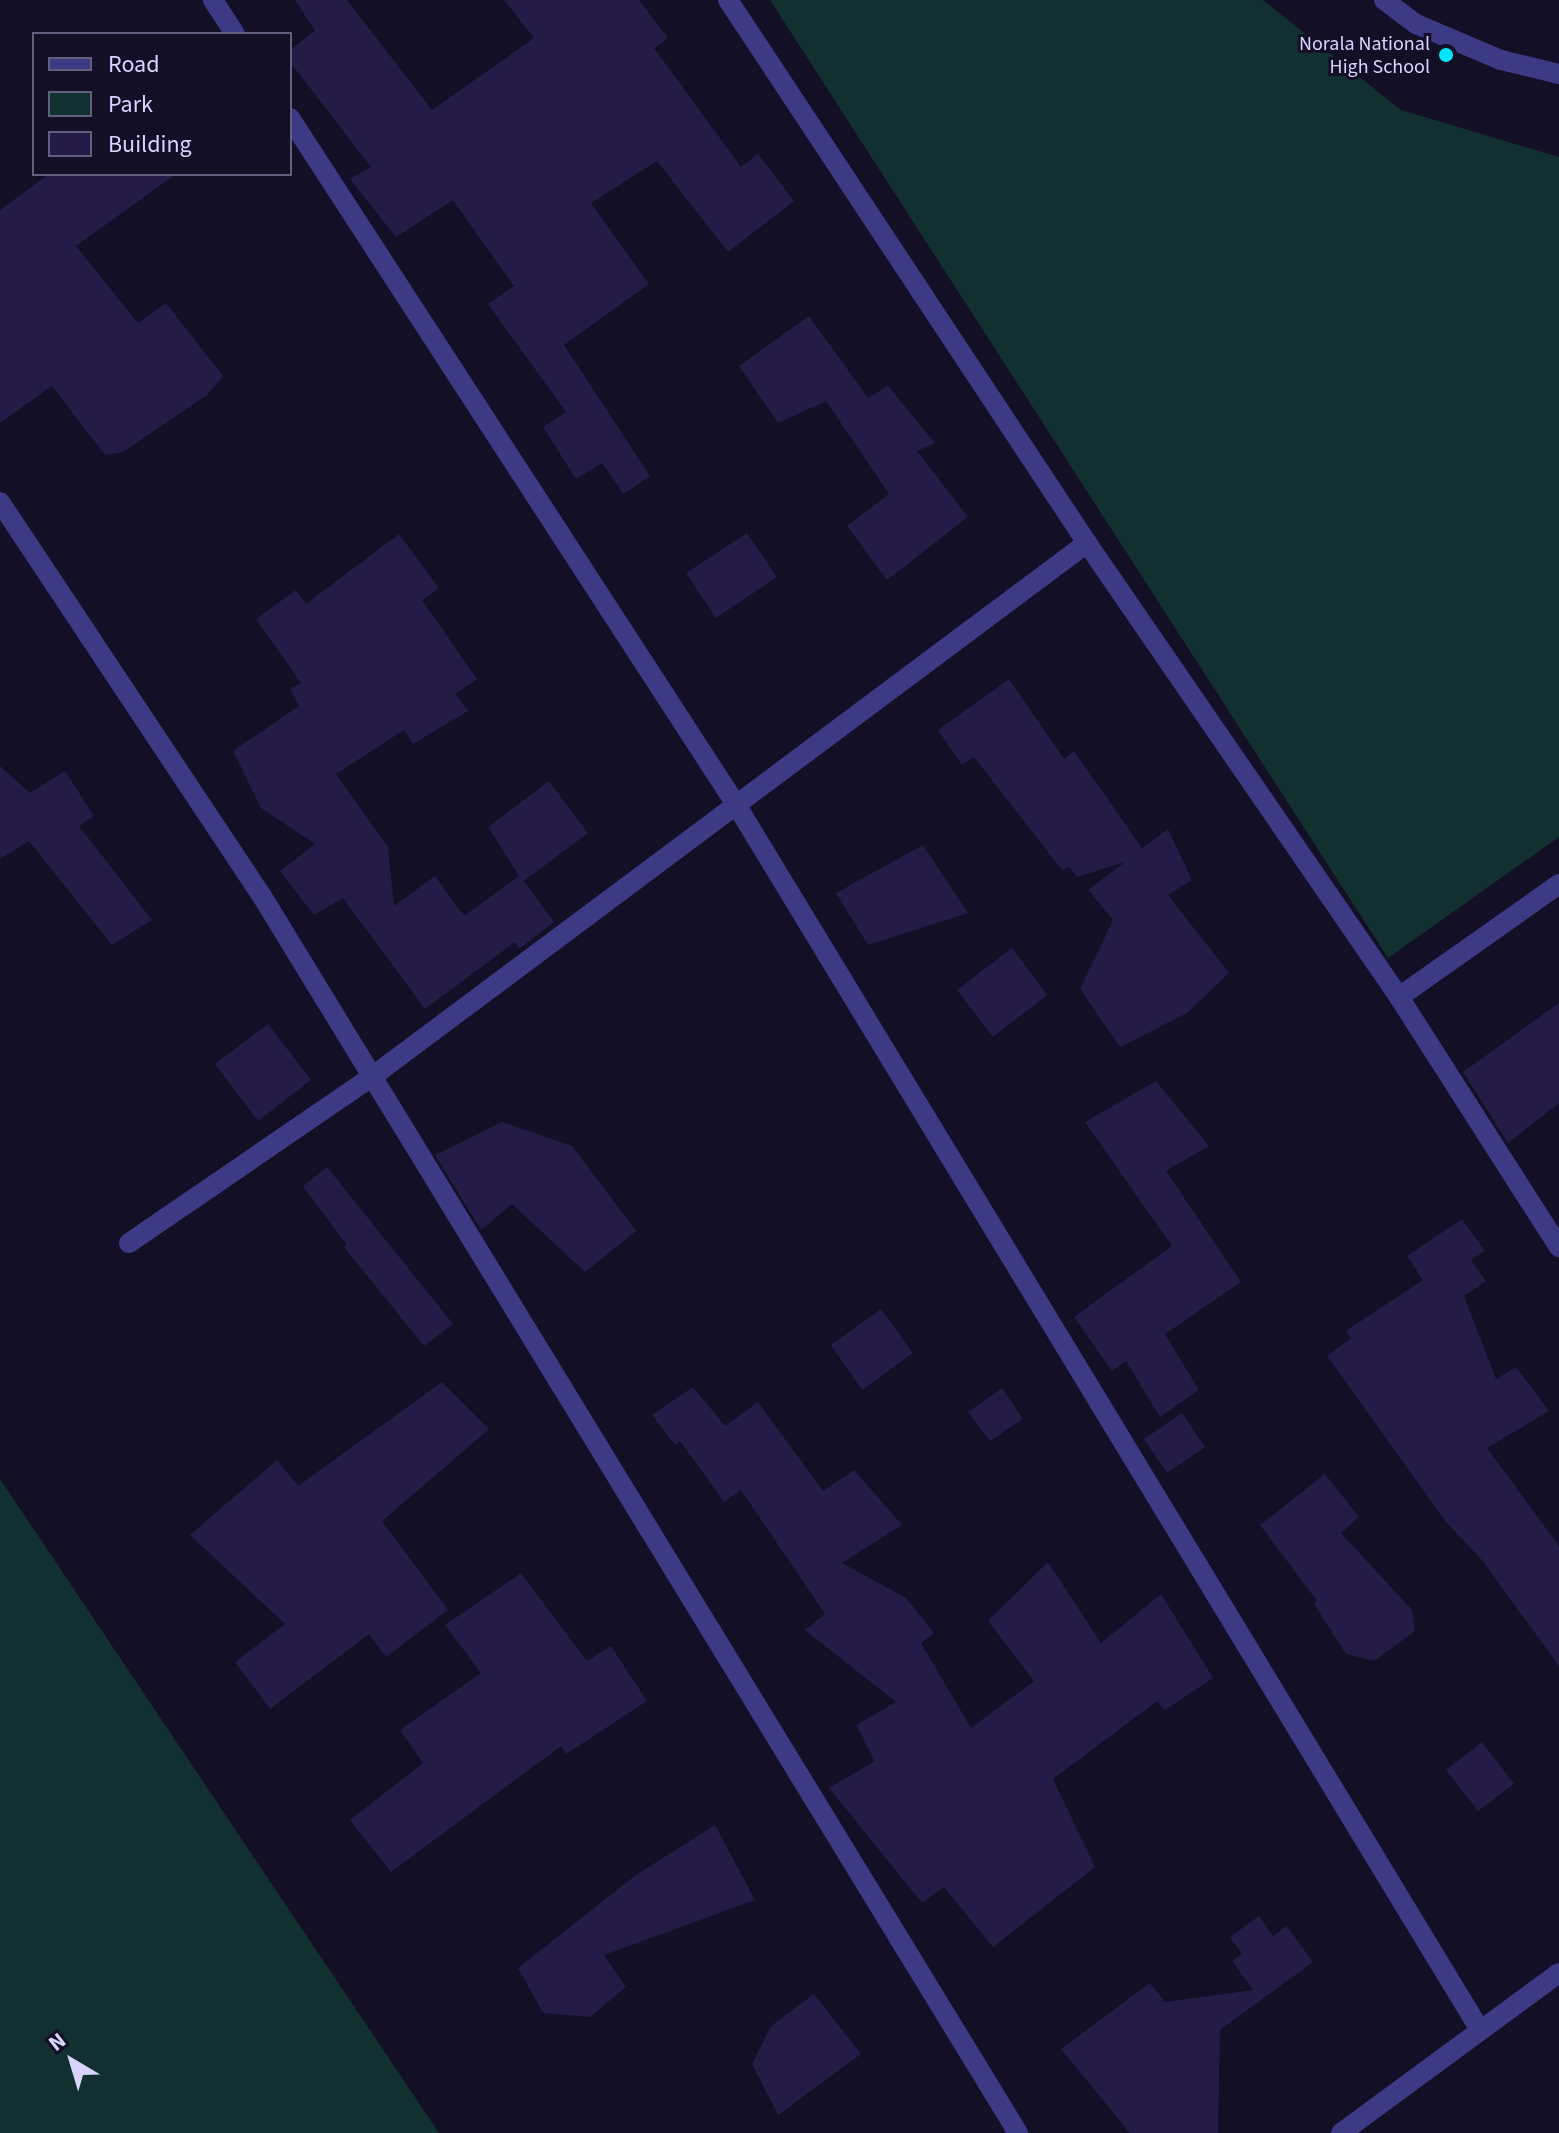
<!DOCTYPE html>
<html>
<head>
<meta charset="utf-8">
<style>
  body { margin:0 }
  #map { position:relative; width:1559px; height:2133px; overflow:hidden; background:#130f26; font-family:"Source Sans 3",sans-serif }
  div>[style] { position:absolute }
  .green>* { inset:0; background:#12302f }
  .building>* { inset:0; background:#241b47 }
  .minor>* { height:20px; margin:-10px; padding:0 10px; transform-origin:10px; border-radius:10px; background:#3d3a85 }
  .dots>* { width:22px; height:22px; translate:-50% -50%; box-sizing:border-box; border:4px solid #130f26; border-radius:50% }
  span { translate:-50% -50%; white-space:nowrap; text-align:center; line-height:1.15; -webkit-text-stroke:6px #130f26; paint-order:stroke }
  .poi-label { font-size:20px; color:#d9d4ff }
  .right { translate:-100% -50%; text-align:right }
  .legend { position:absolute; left:32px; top:32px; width:260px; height:144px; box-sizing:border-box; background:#130f26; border:2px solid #625e7d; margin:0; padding:10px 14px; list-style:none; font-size:24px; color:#d9d4ff }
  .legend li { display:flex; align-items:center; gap:16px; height:40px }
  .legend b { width:40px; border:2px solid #625e7d }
  .north { position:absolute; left:32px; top:2021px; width:80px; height:80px; -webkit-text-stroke:6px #130f26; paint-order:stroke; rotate:322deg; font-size:22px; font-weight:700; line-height:32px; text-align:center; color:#d9d4ff }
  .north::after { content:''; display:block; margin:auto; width:28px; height:36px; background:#d9d4ff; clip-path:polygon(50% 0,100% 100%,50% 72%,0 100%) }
</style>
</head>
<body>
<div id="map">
  <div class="green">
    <i style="clip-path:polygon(770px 0,1263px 0,1401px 110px,1559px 157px,1559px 837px,1388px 958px)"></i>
    <i style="clip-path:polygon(0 1479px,439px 2133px,0 2133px)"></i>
  </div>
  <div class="building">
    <i style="clip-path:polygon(295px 0,347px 0,432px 110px,534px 38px,504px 0,639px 0,668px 38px,654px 48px,741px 167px,758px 154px,794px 201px,728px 252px,657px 161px,591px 203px,649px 284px,564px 345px,650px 476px,624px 494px,602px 463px,576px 479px,543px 427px,566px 412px,488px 304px,514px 286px,453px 200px,396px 237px,350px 179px,371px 167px,290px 62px,290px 50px,315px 31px)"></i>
    <i style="clip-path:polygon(49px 174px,176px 174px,76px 246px,138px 323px,166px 303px,223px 376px,207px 395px,123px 452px,105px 455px,52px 386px,0 423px,0 210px)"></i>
    <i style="clip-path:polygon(809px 316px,868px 398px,888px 386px,935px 443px,917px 451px,968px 517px,887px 580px,847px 526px,889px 494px,826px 401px,778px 423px,739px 366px)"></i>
    <i style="clip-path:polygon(747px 533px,777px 577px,716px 618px,686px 573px)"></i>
    <i style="clip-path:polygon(399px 534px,439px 588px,422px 600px,477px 679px,455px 694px,468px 711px,413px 744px,404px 730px,336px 774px,388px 847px,394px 906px,435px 876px,464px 916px,519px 876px,488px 827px,549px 781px,588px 833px,524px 881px,554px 922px,519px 949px,515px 942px,425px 1009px,343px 898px,314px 915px,280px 871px,315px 844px,261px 808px,233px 751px,299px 706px,290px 689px,301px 683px,256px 619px,296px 590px,306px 604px)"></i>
    <i style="clip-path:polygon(1009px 679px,1064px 759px,1074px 751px,1142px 848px,1168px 829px,1192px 880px,1168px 895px,1229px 973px,1187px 1013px,1120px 1047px,1080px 989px,1113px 920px,1088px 890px,1125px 862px,1077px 877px,1069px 867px,1062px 870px,974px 757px,962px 765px,938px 730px)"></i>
    <i style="clip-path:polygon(0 766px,30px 793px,65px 771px,94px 816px,79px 826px,152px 920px,112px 945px,29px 841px,0 859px)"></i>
    <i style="clip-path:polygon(923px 845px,968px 913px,868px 945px,836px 893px)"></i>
    <i style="clip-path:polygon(1012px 948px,1047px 995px,993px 1037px,957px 990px)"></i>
    <i style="clip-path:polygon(1559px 1003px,1559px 1103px,1508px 1143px,1463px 1072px)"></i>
    <i style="clip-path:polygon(268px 1024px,311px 1080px,258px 1121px,215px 1064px)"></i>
    <i style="clip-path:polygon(1156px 1081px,1209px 1146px,1166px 1171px,1241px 1282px,1165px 1334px,1199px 1390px,1160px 1417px,1126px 1361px,1112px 1371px,1074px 1317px,1172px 1246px,1085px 1122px)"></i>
    <i style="clip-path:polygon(502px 1122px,572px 1146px,636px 1231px,585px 1272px,512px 1204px,481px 1230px,435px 1155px)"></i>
    <i style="clip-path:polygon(327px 1167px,453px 1324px,424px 1346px,344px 1247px,347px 1245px,303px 1186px)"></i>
    <i style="clip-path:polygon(1462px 1219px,1485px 1251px,1471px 1260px,1486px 1281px,1464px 1296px,1496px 1379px,1516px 1367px,1549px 1411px,1487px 1448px,1559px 1546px,1559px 1666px,1481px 1559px,1446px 1522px,1327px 1356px,1351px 1338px,1346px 1331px,1423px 1280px,1407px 1256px)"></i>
    <i style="clip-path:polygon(881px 1309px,913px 1353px,862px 1390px,831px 1345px)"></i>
    <i style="clip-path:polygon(442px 1382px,489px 1429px,382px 1521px,448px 1610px,386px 1657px,369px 1634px,270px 1709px,235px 1662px,285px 1624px,190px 1535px,277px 1460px,298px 1486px)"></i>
    <i style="clip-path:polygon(693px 1387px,725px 1426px,758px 1402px,823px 1491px,854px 1470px,902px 1525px,842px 1563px,906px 1598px,934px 1633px,921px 1643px,971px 1728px,1034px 1681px,988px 1621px,1048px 1562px,1101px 1643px,1161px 1594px,1213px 1678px,1165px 1710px,1157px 1701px,1053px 1779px,1095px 1867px,993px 1947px,944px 1887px,922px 1903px,829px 1788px,875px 1761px,856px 1725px,896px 1702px,805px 1630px,825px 1614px,741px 1490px,724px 1502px,680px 1441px,675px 1445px,652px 1415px)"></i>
    <i style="clip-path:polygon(1002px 1388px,1023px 1419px,990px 1441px,968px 1412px)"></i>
    <i style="clip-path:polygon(1182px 1413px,1205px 1447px,1167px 1473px,1144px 1439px)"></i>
    <i style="clip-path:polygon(1325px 1474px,1359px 1517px,1341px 1533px,1412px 1610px,1415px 1631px,1374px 1661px,1346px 1654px,1314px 1604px,1317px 1601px,1260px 1525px)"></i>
    <i style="clip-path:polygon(521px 1573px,587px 1661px,611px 1646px,647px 1701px,566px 1754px,561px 1746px,391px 1872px,350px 1820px,423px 1763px,400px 1730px,481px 1673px,445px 1625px)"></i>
    <i style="clip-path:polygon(1482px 1742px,1514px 1784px,1478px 1811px,1446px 1770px)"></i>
    <i style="clip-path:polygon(715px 1825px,755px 1900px,604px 1955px,626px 1987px,590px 2017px,543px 2013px,518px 1968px,636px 1875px)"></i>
    <i style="clip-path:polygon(1259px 1916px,1273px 1936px,1287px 1926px,1313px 1962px,1220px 2030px,1218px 2133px,1130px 2133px,1061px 2049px,1150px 1983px,1165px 2002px,1253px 1990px,1232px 1961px,1242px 1954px,1230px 1937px)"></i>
    <i style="clip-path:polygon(814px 1994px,861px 2054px,778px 2115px,752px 2064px,771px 2026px)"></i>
  </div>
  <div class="minor">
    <i style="left:213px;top:0;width:40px;rotate:57.1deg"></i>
    <i style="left:728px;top:0;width:651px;rotate:56.53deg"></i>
    <i style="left:1087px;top:543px;width:551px;rotate:55.5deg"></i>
    <i style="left:1399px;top:997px;width:297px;rotate:57.4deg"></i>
    <i style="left:1384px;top:0;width:40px;rotate:37deg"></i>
    <i style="left:1416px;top:24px;width:92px;rotate:23deg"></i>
    <i style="left:1501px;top:60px;width:60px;rotate:13.6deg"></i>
    <i style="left:290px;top:118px;width:820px;rotate:56.99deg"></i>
    <i style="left:737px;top:806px;width:1432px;rotate:58.74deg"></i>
    <i style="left:0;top:502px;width:470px;rotate:56.4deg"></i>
    <i style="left:260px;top:893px;width:1453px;rotate:58.56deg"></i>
    <i style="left:1399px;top:997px;width:196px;rotate:-35.2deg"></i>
    <i style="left:129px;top:1243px;width:296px;rotate:-34.4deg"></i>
    <i style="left:373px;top:1076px;width:891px;rotate:-36.74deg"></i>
    <i style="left:1341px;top:2133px;width:270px;rotate:-36.3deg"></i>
  </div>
  <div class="dots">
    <i style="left:1446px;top:55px;background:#00e5ff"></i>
  </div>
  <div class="poi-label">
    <span class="right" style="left:1430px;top:56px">Norala National<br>High School</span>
  </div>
  <ul class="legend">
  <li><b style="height:10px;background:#3d3a85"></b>Road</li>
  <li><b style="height:22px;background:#12302f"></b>Park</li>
  <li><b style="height:22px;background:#241b47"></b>Building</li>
  </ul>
  <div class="north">N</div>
</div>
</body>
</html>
